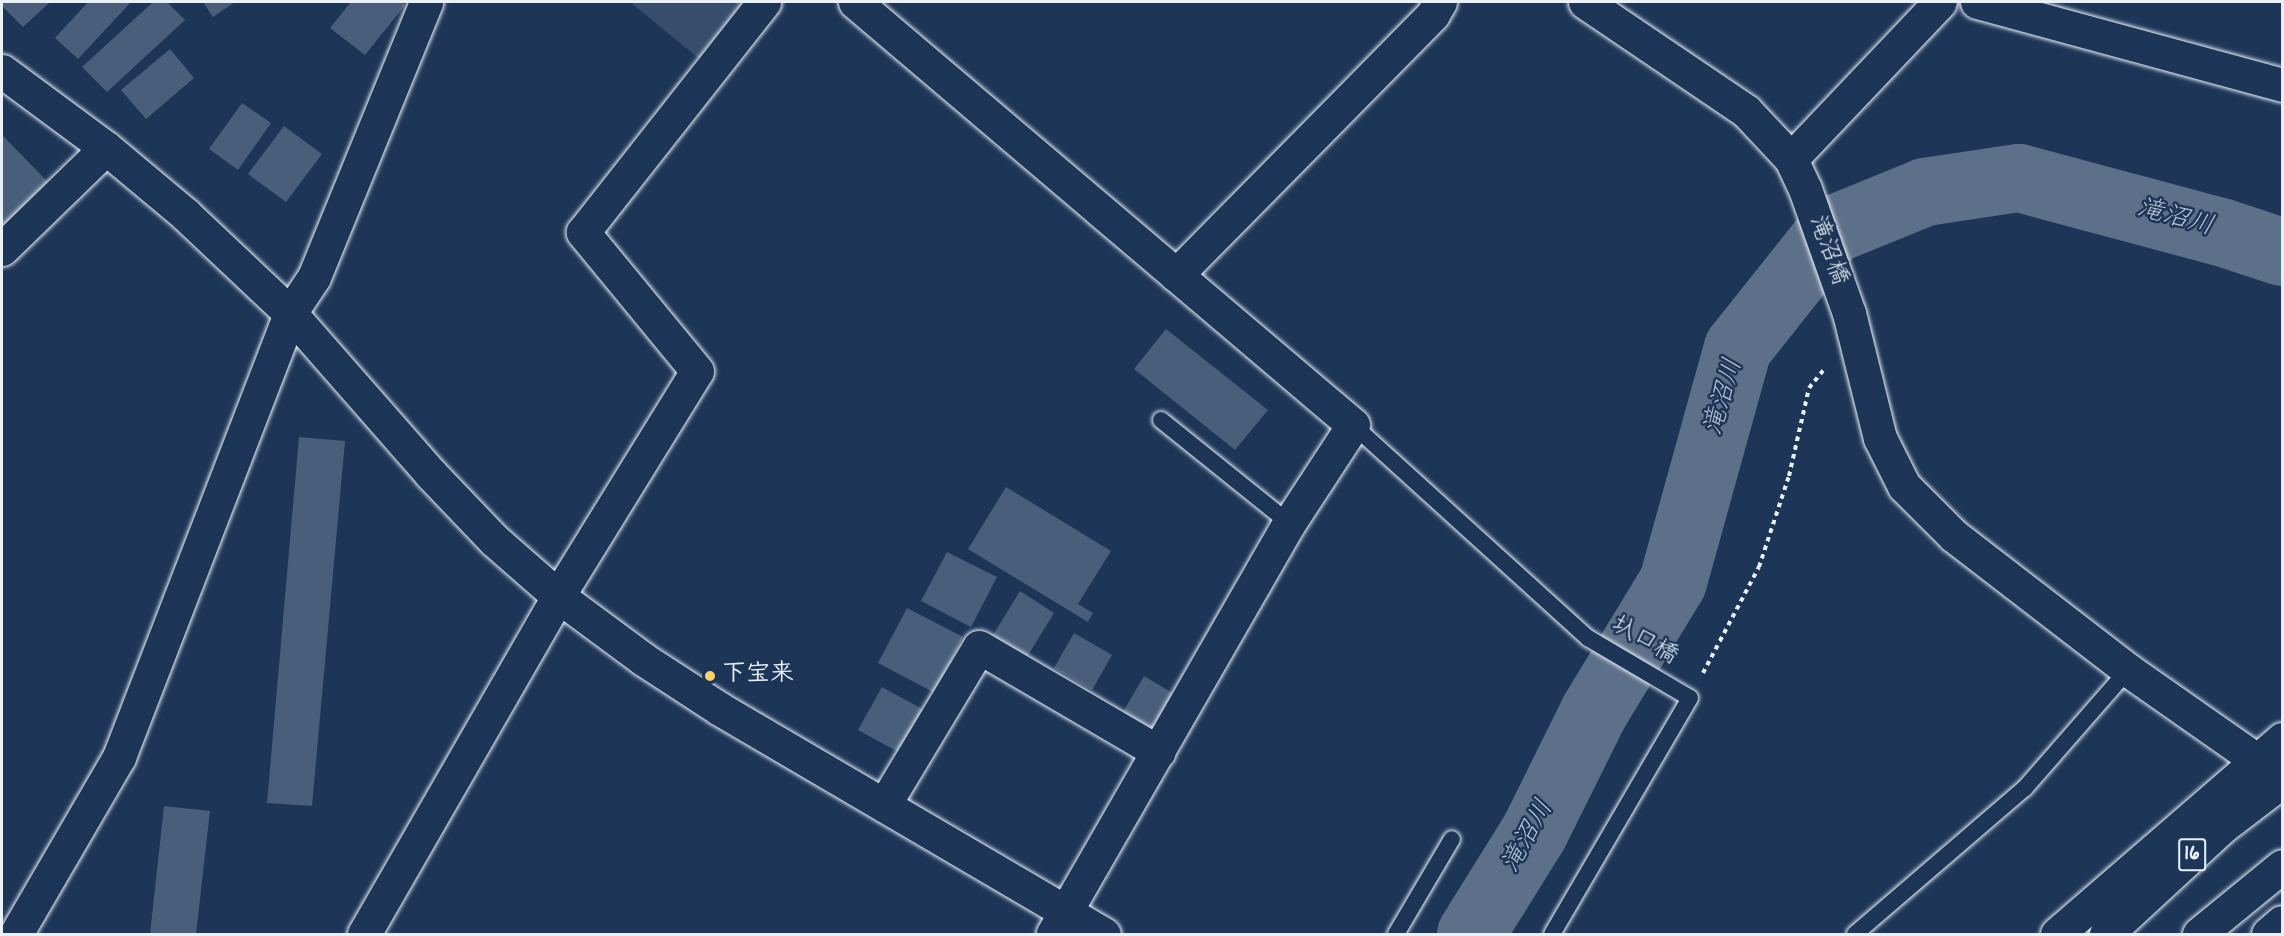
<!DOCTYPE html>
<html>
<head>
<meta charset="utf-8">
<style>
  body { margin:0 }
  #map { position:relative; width:2284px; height:936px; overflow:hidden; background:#1d3557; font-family:Dekko,"Klee One",sans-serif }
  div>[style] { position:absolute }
  .green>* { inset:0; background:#374d6c }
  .river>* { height:68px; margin:-34px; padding:0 34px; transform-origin:34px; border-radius:34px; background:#5d7089 }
  .building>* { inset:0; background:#495e7a }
  .path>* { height:4px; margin-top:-2px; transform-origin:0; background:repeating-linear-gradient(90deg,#e8f1f8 0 4.5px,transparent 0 9px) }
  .roads { filter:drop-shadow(0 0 2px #e8f1f8) drop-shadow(0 0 2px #e8f1f8) }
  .lane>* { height:16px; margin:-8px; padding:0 8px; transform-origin:8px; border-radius:8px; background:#1d3557 }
  .street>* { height:33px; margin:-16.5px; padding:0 16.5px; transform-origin:16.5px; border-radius:16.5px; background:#1d3557 }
  .secondary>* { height:33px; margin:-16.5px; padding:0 16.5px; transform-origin:16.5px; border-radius:16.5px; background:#1d3557 }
  .highway>* { height:33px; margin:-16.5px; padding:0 16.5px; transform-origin:16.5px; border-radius:16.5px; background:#1d3557 }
  .dots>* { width:16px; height:16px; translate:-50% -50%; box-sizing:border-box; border:3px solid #1d3557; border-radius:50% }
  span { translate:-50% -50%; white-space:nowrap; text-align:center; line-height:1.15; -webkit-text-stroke:5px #1d3557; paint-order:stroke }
  .shield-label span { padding:2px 4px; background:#1d3557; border:2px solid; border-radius:4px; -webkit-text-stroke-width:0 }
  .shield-label { font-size:22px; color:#e8f1f8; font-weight:700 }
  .street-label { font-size:24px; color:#e8f1f8 }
  .poi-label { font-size:24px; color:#e8f1f8; font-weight:700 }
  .left { translate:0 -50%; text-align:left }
  .water-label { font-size:26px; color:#b7c4d1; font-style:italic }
  .frame { position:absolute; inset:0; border:3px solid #e8f1f8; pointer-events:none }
</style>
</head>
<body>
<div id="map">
  <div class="green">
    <i style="clip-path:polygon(630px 2px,747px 2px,702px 61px)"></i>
  </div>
  <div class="river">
    <i style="left:1471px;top:934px;width:121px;rotate:-58.1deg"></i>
    <i style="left:1535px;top:831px;width:133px;rotate:-63.6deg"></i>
    <i style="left:1594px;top:712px;width:152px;rotate:-58.7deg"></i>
    <i style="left:1673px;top:582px;width:243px;rotate:-74.5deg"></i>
    <i style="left:1738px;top:348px;width:151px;rotate:-51.5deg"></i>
    <i style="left:1832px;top:230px;width:100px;rotate:-22.2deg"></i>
    <i style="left:1925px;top:192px;width:95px;rotate:-8.5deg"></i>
    <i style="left:2019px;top:178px;width:209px;rotate:15deg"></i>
    <i style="left:2221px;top:232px;width:64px;rotate:18.2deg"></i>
  </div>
  <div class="building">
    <i style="clip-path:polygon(2px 2px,50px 2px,23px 27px,2px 6px)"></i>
    <i style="clip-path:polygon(88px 2px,131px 2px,78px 59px,55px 38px)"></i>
    <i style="clip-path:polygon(153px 2px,167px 2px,185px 20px,107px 92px,82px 67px)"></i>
    <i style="clip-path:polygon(203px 2px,235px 2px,213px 17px)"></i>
    <i style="clip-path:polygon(351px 2px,401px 2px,405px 5px,365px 55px,330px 28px)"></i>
    <i style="clip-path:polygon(170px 49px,194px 78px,146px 119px,121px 90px)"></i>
    <i style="clip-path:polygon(242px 103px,271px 123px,238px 170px,209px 149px)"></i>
    <i style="clip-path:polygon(284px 126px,322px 154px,286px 202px,248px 174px)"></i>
    <i style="clip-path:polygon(2px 135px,49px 183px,2px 230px)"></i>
    <i style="clip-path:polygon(1166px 329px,1268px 410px,1235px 450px,1134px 369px)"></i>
    <i style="clip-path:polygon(299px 437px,345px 441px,312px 806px,267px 803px)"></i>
    <i style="clip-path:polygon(1006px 487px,1111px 551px,1078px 604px,1093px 613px,1088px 622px,968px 549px)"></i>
    <i style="clip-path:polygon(947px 552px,997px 577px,971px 627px,921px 601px)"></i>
    <i style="clip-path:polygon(1020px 591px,1054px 613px,1027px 657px,993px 635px)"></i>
    <i style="clip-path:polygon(907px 608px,963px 637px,935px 693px,878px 663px)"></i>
    <i style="clip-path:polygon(1074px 633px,1112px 655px,1092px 690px,1054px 668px)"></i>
    <i style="clip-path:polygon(1144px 676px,1181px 698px,1160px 734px,1123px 712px)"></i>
    <i style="clip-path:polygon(882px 687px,924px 710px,900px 753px,858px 730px)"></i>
    <i style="clip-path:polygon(164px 806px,210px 811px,196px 934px,150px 934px)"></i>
  </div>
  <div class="path">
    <i style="left:1703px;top:673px;width:120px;rotate:-62.2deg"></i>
    <i style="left:1759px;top:567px;width:96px;rotate:-71.8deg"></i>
    <i style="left:1789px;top:476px;width:90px;rotate:-77.2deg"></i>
    <i style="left:1809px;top:388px;width:26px;rotate:-51deg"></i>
  </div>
  <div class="roads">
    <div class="lane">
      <i style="left:1161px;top:420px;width:164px;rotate:38.8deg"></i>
      <i style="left:1353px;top:425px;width:317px;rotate:42.2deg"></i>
      <i style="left:1588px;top:638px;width:118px;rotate:30.5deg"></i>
      <i style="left:1690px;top:698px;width:273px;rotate:120.3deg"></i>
      <i style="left:1396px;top:934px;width:110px;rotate:-59.5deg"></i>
      <i style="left:1855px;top:934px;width:224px;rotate:-40.7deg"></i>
      <i style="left:2025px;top:788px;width:157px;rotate:-48.9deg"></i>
    </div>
    <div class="street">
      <i style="left:855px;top:2px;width:653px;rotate:40.34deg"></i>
      <i style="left:1353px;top:425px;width:117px;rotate:123.1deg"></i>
      <i style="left:1289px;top:523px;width:474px;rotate:119.9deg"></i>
      <i style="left:1585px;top:2px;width:194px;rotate:34.1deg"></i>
      <i style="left:1746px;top:111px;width:66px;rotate:46.8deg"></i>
      <i style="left:1791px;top:159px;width:33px;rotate:65deg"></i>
      <i style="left:1805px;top:189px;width:132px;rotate:70.5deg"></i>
      <i style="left:1849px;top:313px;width:129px;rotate:76.1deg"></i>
      <i style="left:1880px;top:438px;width:54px;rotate:63.4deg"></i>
      <i style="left:1904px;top:486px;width:71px;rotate:45deg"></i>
      <i style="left:1954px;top:536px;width:220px;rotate:37.6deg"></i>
      <i style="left:2128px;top:670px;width:187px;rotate:35deg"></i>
      <i style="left:1977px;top:2px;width:316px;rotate:15.2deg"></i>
      <i style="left:1791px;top:159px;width:216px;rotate:-46.5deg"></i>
      <i style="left:2px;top:249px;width:145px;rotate:-44.2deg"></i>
      <i style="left:1176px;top:275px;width:366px;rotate:-45.4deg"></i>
      <i style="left:1433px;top:14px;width:14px;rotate:-60deg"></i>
      <i style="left:884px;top:805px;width:184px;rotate:-59deg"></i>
      <i style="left:979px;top:647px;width:208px;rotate:30.3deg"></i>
      <i style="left:16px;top:934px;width:205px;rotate:-59.8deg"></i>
      <i style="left:119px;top:757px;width:476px;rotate:-68.9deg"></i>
      <i style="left:290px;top:313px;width:43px;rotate:-56.3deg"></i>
      <i style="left:314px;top:277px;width:297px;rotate:-67.8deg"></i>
      <i style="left:364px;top:934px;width:390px;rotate:-60.1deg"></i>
      <i style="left:558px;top:596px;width:264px;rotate:-58.3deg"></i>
      <i style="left:697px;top:371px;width:180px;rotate:-129.4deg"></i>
      <i style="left:583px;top:232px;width:293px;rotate:-51.8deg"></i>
    </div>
    <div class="secondary">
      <i style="left:2px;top:71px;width:129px;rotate:36.5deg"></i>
      <i style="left:106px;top:148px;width:104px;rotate:39.9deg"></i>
      <i style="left:186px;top:215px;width:143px;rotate:43.3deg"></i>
      <i style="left:290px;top:313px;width:213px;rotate:48.8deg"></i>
      <i style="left:430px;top:473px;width:93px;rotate:46.3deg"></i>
      <i style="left:494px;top:540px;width:85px;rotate:41.2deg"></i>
      <i style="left:558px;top:596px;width:106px;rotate:36.5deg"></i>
      <i style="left:643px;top:659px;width:92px;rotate:33deg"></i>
      <i style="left:720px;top:709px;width:445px;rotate:30.4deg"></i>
      <i style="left:2057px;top:934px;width:298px;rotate:-40.9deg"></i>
      <i style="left:2268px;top:934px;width:18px;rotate:-41deg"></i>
    </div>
    <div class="highway">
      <i style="left:2106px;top:934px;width:159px;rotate:-42.7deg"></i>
      <i style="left:2223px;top:826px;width:74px;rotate:-37.3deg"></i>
      <i style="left:2199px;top:934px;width:107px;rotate:-39.3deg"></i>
    </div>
  </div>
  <div class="dots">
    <i style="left:710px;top:676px;background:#ffd166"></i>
  </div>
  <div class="shield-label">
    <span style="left:2192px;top:855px">16</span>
  </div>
  <div class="street-label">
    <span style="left:1827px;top:251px;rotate:70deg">滝沼橋</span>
    <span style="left:1644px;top:642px;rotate:30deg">圦口橋</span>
  </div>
  <div class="poi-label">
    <span class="left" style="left:722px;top:676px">下宝来</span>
  </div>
  <div class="water-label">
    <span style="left:2175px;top:219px;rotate:15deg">滝沼川</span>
    <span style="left:1725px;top:397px;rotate:-74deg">滝沼川</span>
    <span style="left:1529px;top:837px;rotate:-61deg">滝沼川</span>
  </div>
  <div class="frame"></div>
</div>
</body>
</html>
